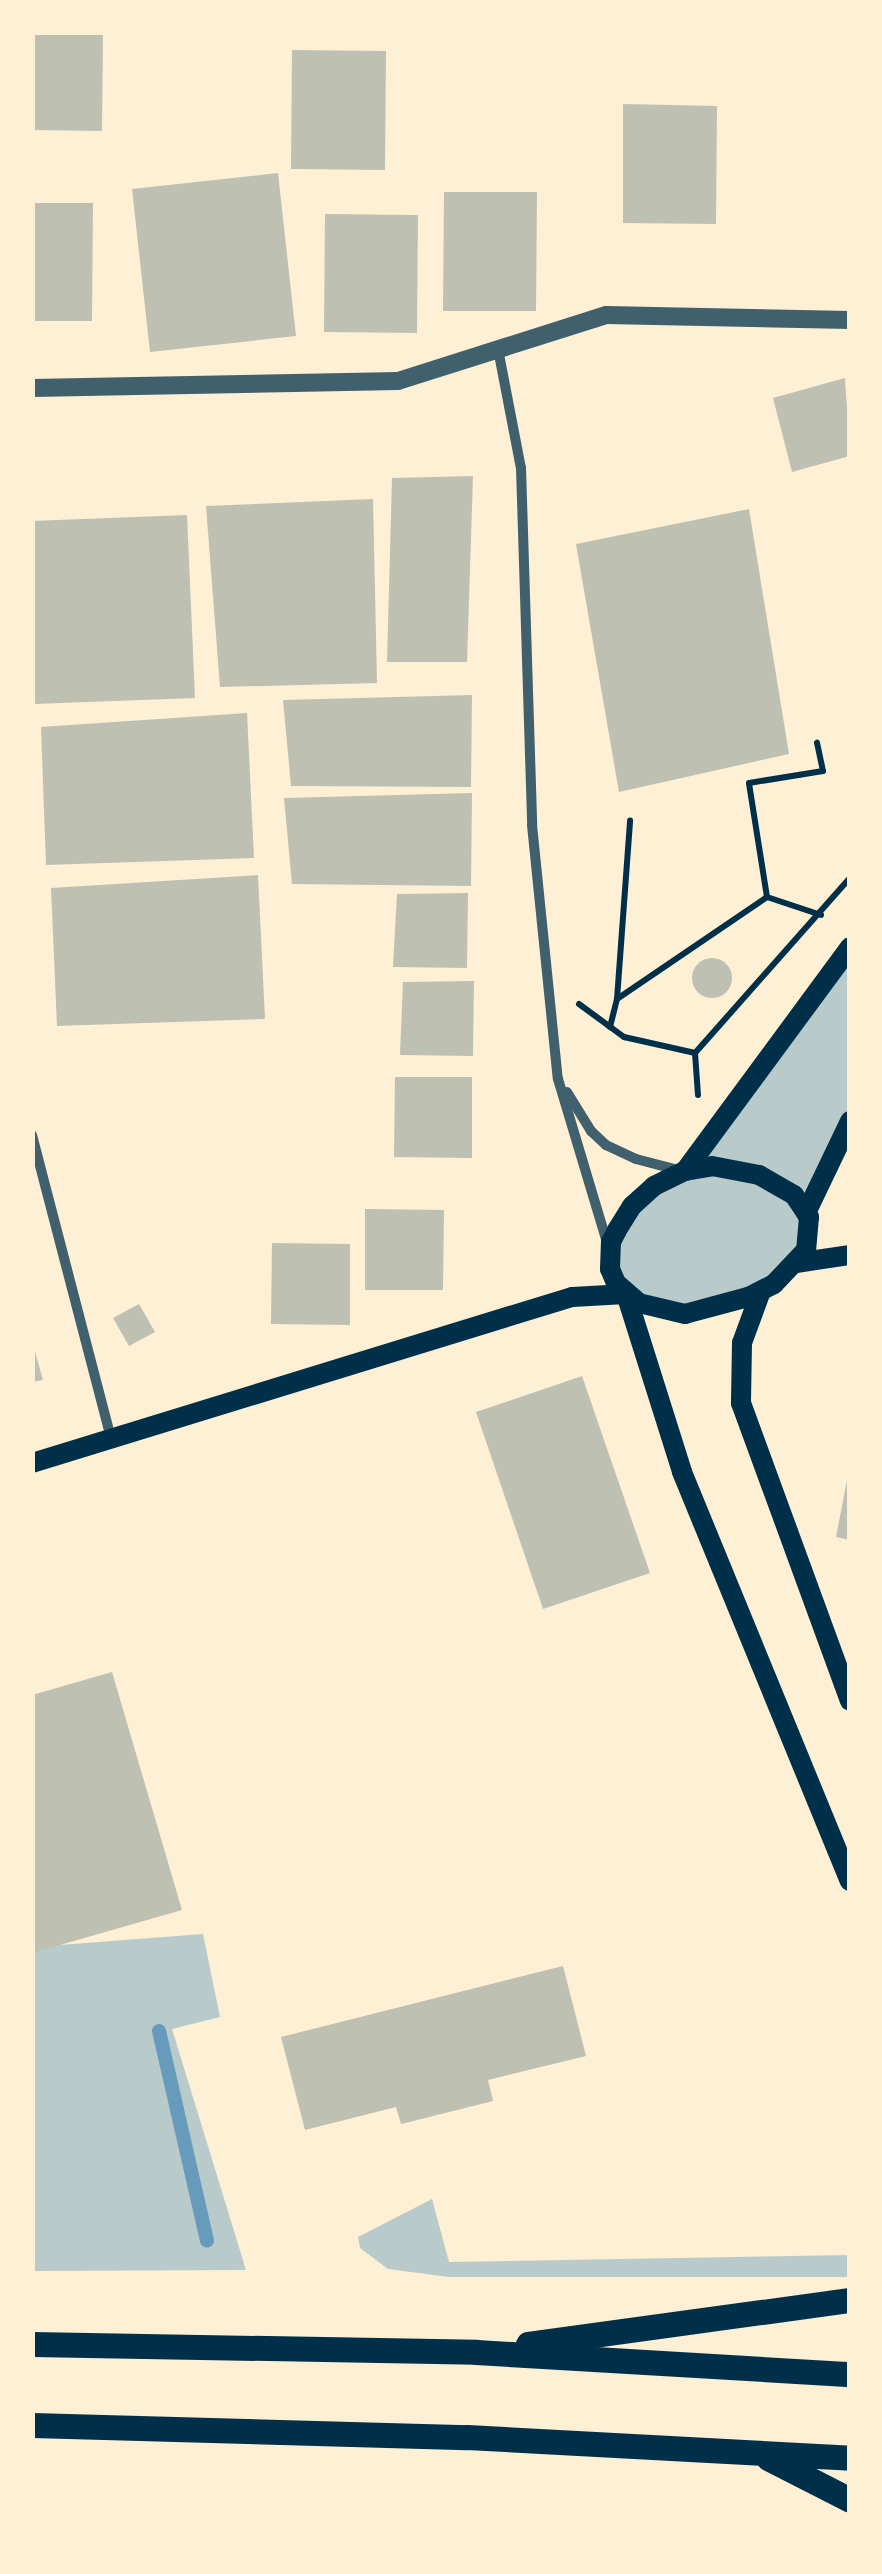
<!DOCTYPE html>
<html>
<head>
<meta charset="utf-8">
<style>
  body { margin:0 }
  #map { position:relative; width:882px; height:2574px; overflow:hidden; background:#fdf0d5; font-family:Literata,serif }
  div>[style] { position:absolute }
  .green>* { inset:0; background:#b9caca }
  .stream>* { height:14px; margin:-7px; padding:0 7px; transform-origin:7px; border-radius:7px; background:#669bbc }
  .building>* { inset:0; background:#bec0b2 }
  .round { border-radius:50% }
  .path>* { height:6px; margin:-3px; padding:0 3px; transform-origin:3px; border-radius:3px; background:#003049 }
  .minor>* { height:10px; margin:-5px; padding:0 5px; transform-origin:5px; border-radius:5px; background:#3f606c }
  .tertiary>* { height:18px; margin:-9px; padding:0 9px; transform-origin:9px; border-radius:9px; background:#3f606c }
  .secondary>* { height:20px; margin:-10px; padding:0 10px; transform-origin:10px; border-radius:10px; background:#003049 }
  .primary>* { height:25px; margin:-12.5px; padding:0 12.5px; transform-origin:12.5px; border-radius:12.5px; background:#003049 }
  span { translate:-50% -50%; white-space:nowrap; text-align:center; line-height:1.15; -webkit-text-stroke:10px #fdf0d5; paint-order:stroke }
  .frame { position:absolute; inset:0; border:35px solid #fdf0d5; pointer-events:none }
</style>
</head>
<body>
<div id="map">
  <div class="green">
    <i style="clip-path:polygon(849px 941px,849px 1121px,806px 1244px,768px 1285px,687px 1312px,625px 1291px,612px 1242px,619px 1229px,673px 1178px)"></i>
    <i style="clip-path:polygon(203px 1934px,220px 2017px,172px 2029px,246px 2270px,33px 2271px,33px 1947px)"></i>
    <i style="clip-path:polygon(432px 2199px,449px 2262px,849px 2255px,849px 2277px,449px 2277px,388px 2269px,360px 2248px,358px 2237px)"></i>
  </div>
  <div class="stream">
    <i style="left:159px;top:2031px;width:215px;rotate:77.1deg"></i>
  </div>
  <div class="building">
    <i style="clip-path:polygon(32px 32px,103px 32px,102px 131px,32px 130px)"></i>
    <i style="clip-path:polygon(292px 50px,386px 51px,385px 170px,291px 169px)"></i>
    <i style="clip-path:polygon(623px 104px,717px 106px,716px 224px,623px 223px)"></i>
    <i style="clip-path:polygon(278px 173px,296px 336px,150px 352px,132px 189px)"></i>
    <i style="clip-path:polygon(444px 192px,537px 192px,536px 311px,443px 311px)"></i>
    <i style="clip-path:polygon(32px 203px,93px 203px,92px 321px,32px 321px)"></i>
    <i style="clip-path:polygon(325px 214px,418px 215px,417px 333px,324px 332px)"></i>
    <i style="clip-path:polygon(845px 378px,850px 456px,792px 472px,773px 398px)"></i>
    <i style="clip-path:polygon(473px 476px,467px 662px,387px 662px,392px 478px)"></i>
    <i style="clip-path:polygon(373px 499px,377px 683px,220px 687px,206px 506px)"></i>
    <i style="clip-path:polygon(749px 509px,789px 754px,619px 792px,576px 544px)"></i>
    <i style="clip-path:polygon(187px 515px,195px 698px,34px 704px,32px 521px)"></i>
    <i style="clip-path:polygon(472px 695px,471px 787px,291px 786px,283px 700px)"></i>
    <i style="clip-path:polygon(247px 713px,254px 858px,46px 865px,41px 727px)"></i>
    <i style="clip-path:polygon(472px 793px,471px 886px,292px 884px,284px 798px)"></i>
    <i style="clip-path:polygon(258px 875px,265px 1019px,57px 1026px,51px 888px)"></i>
    <i style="clip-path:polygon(468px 893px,467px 968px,393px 967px,397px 894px)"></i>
    <i class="round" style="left:692px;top:958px;width:40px;height:40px"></i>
    <i style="clip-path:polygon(474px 981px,473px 1056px,400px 1055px,403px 982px)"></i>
    <i style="clip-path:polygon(395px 1077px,472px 1077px,472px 1158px,394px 1157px)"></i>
    <i style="clip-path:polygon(365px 1209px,444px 1210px,443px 1290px,365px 1290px)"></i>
    <i style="clip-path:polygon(272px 1243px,350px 1244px,350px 1325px,271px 1324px)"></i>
    <i style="clip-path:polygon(139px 1304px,155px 1332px,129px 1346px,113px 1318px)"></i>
    <i style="clip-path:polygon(32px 1341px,43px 1380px,32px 1382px)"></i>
    <i style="clip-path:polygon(582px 1376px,650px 1573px,543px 1609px,476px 1412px)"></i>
    <i style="clip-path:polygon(848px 1475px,850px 1476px,850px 1540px,836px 1537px)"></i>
    <i style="clip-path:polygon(112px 1672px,182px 1910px,32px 1953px,32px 1695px)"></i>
    <i style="clip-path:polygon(563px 1966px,586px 2056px,488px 2080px,493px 2101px,401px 2124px,396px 2107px,305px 2130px,281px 2037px)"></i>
  </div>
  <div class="path">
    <i style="left:767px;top:897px;width:115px;rotate:-99deg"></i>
    <i style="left:749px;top:783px;width:75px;rotate:-9.2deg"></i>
    <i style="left:823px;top:771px;width:29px;rotate:-102deg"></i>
    <i style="left:617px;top:999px;width:181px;rotate:-34.2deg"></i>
    <i style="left:767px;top:897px;width:57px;rotate:18.4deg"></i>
    <i style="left:579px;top:1004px;width:56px;rotate:36.3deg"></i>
    <i style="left:624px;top:1037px;width:73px;rotate:12.7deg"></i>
    <i style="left:610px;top:1027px;width:29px;rotate:-76deg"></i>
    <i style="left:617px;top:999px;width:179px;rotate:-85.8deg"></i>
    <i style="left:698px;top:1095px;width:42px;rotate:-94.1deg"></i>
    <i style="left:695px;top:1053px;width:234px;rotate:-48.5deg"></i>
  </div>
  <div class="minor">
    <i style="left:498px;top:349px;width:121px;rotate:79.1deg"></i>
    <i style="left:521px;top:468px;width:357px;rotate:88.2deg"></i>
    <i style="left:532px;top:825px;width:255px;rotate:84.2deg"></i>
    <i style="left:558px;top:1079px;width:170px;rotate:73.3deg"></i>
    <i style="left:567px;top:1092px;width:46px;rotate:58.4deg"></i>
    <i style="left:591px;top:1131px;width:21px;rotate:43deg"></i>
    <i style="left:606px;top:1145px;width:33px;rotate:25deg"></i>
    <i style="left:636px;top:1159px;width:43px;rotate:14.7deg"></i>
    <i style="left:32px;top:1135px;width:314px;rotate:75.4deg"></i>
  </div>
  <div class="tertiary">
    <i style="left:32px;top:388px;width:366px;rotate:-1.1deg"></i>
    <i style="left:398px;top:381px;width:218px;rotate:-17.6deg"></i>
    <i style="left:606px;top:315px;width:244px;rotate:1.2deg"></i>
  </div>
  <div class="secondary">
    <i style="left:712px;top:1166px;width:48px;rotate:10.8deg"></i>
    <i style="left:759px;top:1175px;width:40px;rotate:29.7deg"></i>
    <i style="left:794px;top:1195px;width:27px;rotate:56deg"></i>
    <i style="left:809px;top:1217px;width:33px;rotate:95deg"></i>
    <i style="left:806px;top:1250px;width:47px;rotate:133.3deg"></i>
    <i style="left:774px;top:1284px;width:29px;rotate:153deg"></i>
    <i style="left:748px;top:1297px;width:65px;rotate:164.9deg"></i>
    <i style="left:685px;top:1314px;width:47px;rotate:-166.6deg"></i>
    <i style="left:639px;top:1303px;width:30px;rotate:-139deg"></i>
    <i style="left:616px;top:1283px;width:15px;rotate:-113deg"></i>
    <i style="left:610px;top:1269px;width:27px;rotate:-88deg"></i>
    <i style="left:611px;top:1242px;width:13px;rotate:-63deg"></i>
    <i style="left:617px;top:1230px;width:28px;rotate:-58deg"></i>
    <i style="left:632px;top:1206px;width:30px;rotate:-42deg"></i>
    <i style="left:654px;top:1186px;width:34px;rotate:-26deg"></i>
    <i style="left:685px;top:1171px;width:27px;rotate:-10deg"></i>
    <i style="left:685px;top:1171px;width:278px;rotate:-53.6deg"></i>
    <i style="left:806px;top:1213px;width:102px;rotate:-64.4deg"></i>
    <i style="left:796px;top:1263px;width:55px;rotate:-8.4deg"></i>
    <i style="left:761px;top:1291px;width:55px;rotate:110.1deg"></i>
    <i style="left:742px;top:1343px;width:60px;rotate:91deg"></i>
    <i style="left:741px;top:1403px;width:317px;rotate:69.9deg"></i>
    <i style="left:32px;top:1463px;width:565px;rotate:-17.09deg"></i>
    <i style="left:572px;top:1297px;width:54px;rotate:-3.2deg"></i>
    <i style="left:626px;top:1294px;width:187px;rotate:72.5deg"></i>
    <i style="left:682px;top:1472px;width:442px;rotate:67.7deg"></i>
  </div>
  <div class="primary">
    <i style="left:32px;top:2344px;width:444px;rotate:1deg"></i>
    <i style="left:476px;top:2352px;width:375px;rotate:3.4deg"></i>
    <i style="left:528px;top:2344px;width:325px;rotate:-7.8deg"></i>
    <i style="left:32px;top:2425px;width:435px;rotate:1.6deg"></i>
    <i style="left:467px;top:2437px;width:384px;rotate:3.1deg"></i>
    <i style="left:768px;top:2458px;width:92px;rotate:27.1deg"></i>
  </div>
  <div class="frame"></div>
</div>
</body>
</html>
